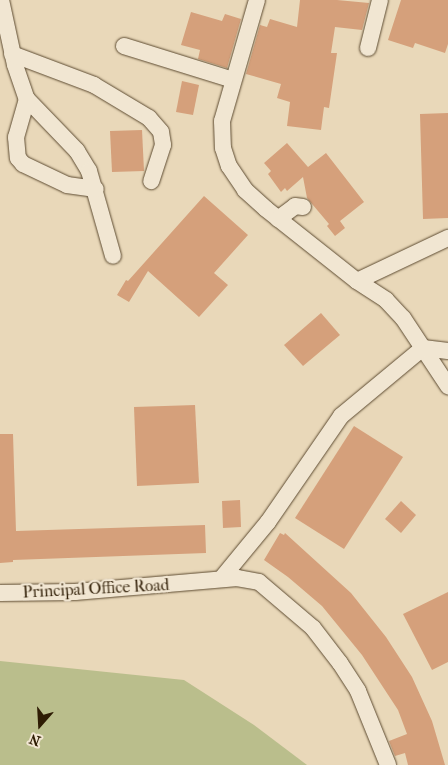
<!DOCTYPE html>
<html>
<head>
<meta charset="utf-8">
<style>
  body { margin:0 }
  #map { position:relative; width:448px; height:765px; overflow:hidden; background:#e9d8b9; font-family:"IM FELL French Canon",serif }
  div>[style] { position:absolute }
  .green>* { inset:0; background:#babe8c }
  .building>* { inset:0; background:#d5a07b }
  .roads { filter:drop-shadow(0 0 1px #5d4b31) drop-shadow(0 0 1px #5d4b31) }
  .minor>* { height:16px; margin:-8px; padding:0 8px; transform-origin:8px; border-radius:8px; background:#f1e6d2 }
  span { translate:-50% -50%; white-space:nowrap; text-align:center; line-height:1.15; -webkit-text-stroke:4.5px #f1e6d2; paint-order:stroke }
  .street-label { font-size:16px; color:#2e1c04 }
  .north { position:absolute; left:15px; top:700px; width:50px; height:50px; -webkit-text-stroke:4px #f1e6d2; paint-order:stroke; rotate:199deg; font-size:14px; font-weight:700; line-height:20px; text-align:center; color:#2e1c04 }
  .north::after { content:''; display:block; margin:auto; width:18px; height:22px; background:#2e1c04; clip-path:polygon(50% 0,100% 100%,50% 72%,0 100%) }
</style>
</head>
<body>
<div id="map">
  <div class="green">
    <i style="clip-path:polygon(0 661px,184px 680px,254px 725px,307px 765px,0 765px)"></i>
  </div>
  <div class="building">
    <i style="clip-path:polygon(300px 0,337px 0,369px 3px,362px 30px,335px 27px,331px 53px,337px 53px,329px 108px,324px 107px,321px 130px,287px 126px,290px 102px,277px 98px,281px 84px,246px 74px,260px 25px,267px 27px,270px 19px,297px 27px)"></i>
    <i style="clip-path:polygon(401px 0,448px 0,448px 44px,445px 53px,415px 43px,413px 48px,388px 40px)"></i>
    <i style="clip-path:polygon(191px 12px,222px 21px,225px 14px,241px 19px,227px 68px,198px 59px,200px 50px,181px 45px)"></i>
    <i style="clip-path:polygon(182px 81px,199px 85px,193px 115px,176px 112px)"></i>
    <i style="clip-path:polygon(448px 113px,448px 218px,423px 219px,420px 114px)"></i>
    <i style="clip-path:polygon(142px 130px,144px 171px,112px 172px,110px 131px)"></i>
    <i style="clip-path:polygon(287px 143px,308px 167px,326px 153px,364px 202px,340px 221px,345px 228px,335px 236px,327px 226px,329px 224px,307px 198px,303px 177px,287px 191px,285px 188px,281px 192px,268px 174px,271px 171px,264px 163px)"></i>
    <i style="clip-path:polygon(204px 196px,248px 235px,214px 273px,228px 285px,199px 317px,148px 271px,129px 302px,117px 295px,126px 280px,128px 281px)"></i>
    <i style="clip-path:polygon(321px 313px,340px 335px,303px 366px,284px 345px)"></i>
    <i style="clip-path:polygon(195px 405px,199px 483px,137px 486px,134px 407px)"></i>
    <i style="clip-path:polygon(354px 426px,403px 457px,344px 549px,295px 518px)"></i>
    <i style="clip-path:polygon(0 434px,13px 434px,16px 531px,205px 525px,206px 553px,13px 560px,13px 562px,0 563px)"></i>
    <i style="clip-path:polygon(240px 500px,241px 527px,223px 528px,222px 501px)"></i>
    <i style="clip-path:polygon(401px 501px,416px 515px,401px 533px,385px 519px)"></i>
    <i style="clip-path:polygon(280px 533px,284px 535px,285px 533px,351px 593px,386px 637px,412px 677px,432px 721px,445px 765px,408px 765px,405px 753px,395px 756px,389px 741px,407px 734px,398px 710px,362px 655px,322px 606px,288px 577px,264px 560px)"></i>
    <i style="clip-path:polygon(448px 592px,448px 662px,432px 670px,403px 614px)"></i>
  </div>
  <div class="roads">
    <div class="minor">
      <i style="left:1px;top:0;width:66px;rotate:77.8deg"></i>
      <i style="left:15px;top:65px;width:36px;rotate:71deg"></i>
      <i style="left:27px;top:99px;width:72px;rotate:46.1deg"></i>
      <i style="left:77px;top:151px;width:23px;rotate:59deg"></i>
      <i style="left:89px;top:171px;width:88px;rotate:74.2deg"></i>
      <i style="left:257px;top:0;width:126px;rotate:106.1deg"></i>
      <i style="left:222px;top:121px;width:27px;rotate:88deg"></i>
      <i style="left:223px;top:148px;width:19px;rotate:72deg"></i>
      <i style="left:229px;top:166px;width:29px;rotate:56deg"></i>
      <i style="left:245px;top:190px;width:28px;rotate:42deg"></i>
      <i style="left:266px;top:209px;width:116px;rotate:38.4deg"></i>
      <i style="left:357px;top:281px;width:35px;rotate:33deg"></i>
      <i style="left:386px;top:300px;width:25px;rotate:47deg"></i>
      <i style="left:403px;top:318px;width:82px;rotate:56.5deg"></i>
      <i style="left:124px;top:46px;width:114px;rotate:17.3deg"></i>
      <i style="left:368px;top:48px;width:49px;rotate:-76deg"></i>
      <i style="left:12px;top:54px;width:88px;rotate:20.7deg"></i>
      <i style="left:94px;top:85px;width:64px;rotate:31deg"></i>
      <i style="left:149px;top:118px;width:18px;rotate:49deg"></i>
      <i style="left:161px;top:132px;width:13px;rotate:81deg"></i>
      <i style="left:163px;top:145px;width:38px;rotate:108deg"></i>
      <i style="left:27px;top:99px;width:40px;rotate:106deg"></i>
      <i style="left:16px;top:137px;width:21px;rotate:85deg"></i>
      <i style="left:18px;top:158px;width:8px;rotate:50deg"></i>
      <i style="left:23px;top:164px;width:49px;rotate:25.5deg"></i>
      <i style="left:67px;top:185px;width:29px;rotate:8deg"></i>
      <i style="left:278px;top:219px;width:21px;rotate:-37deg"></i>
      <i style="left:295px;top:206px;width:8px;rotate:7deg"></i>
      <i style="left:357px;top:281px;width:101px;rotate:-25.3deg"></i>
      <i style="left:221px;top:579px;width:74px;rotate:-50.5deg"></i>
      <i style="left:268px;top:522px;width:129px;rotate:-55.4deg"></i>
      <i style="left:341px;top:416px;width:107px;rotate:-39.7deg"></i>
      <i style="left:423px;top:348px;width:25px;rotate:7deg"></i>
      <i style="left:0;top:593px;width:75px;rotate:-0.8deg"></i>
      <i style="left:75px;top:592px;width:163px;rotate:-4.9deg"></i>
      <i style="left:237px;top:578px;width:22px;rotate:10deg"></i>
      <i style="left:259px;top:582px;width:71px;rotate:40.4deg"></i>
      <i style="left:313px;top:628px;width:44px;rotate:52.4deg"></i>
      <i style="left:340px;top:663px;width:33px;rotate:57deg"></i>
      <i style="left:358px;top:691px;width:80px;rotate:67.9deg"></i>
    </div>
  </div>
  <div class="street-label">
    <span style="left:96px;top:589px;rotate:-3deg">Principal Office Road</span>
  </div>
  <div class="north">N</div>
</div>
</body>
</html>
